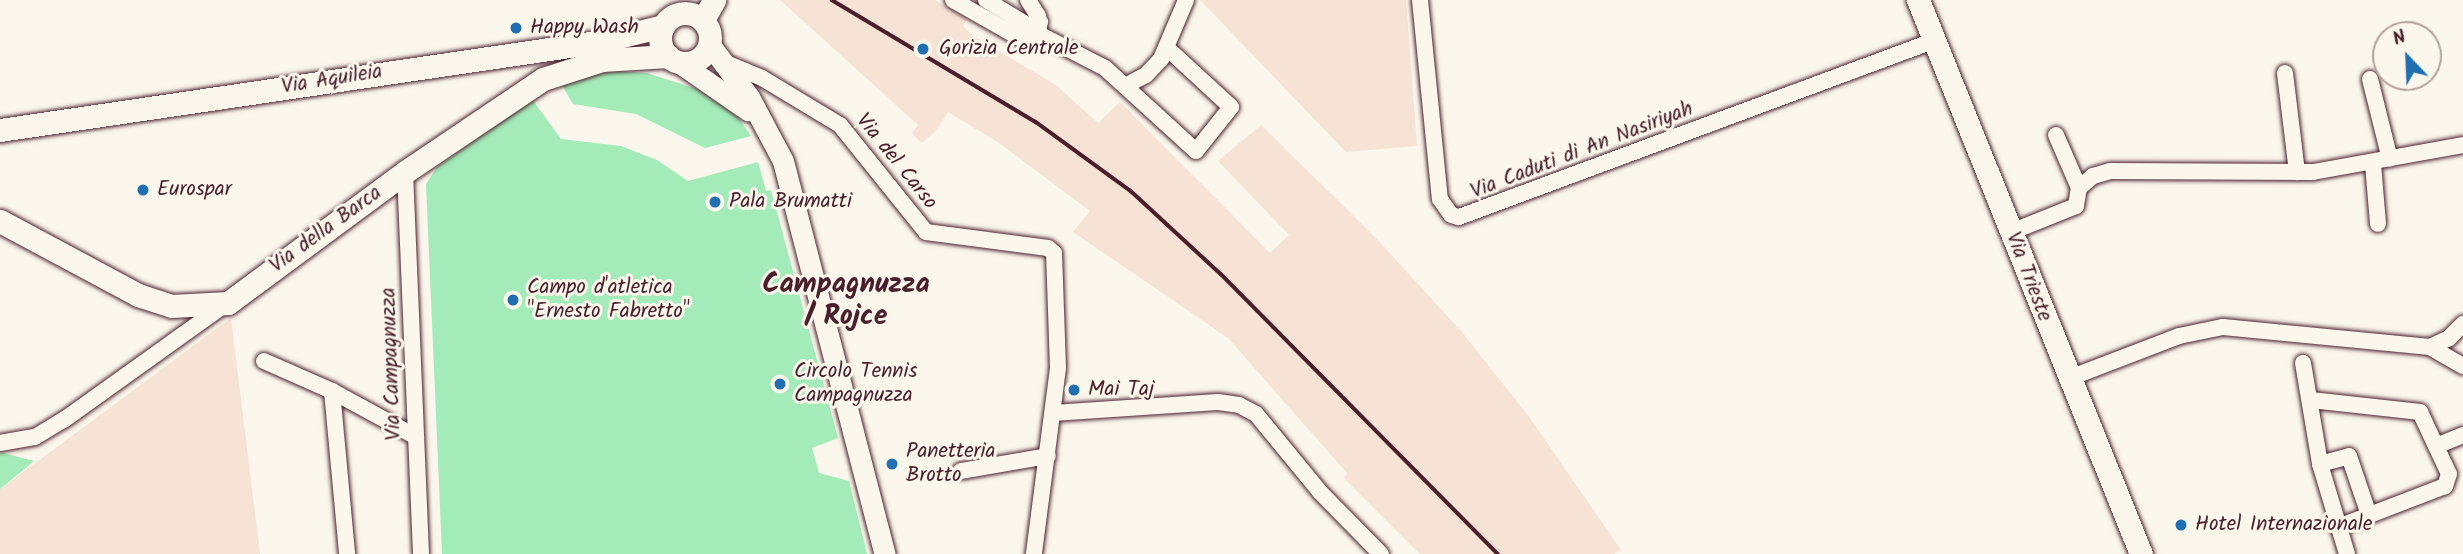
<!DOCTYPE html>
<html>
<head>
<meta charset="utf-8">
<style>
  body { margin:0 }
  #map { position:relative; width:2463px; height:554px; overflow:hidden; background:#fbf7ec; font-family:Kalam,sans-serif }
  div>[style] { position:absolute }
  .built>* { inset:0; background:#f6e3d5 }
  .green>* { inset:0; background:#a3ebb8 }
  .roads { filter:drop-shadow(0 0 2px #4a1f2b) drop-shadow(0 0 2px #4a1f2b) }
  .minor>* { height:16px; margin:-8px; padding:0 8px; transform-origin:8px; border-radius:8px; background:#fbf7ec }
  .secondary>* { height:21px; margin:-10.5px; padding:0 10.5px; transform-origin:10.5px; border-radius:10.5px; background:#fbf7ec }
  .primary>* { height:23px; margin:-11.5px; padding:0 11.5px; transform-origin:11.5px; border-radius:11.5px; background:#fbf7ec }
  .primary>.ring { margin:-11.5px; padding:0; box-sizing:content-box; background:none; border:23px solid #fbf7ec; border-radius:50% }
  .rail>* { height:3.5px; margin:-1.75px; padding:0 1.75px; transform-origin:1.75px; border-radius:1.75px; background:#4a1f2b }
  .dots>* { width:19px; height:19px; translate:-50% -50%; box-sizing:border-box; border:4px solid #fbf7ec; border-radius:50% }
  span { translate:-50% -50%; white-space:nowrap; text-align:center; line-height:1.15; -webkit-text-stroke:6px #fbf7ec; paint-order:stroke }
  .poi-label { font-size:21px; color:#4a1f2b }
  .left { translate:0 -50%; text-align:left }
  .street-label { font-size:21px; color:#4a1f2b }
  .district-label { font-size:28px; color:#4a1f2b; font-weight:700 }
  .north { position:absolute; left:2372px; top:21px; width:70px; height:70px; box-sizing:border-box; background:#fbf7ec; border:2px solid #b4a19f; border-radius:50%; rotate:337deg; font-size:19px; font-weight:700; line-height:28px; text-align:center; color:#4a1f2b }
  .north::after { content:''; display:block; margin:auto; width:24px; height:32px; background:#1f6fb2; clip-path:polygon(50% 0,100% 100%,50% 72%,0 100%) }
</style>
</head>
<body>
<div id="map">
  <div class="built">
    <i style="clip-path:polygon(780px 0,935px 0,967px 19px,963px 26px,972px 35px,1056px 85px,1098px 123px,1120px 102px,1270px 253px,1289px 235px,1218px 161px,1261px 125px,1375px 237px,1461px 331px,1530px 418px,1621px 550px,1614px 554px,1420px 554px,1344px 478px,1347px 473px,1228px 338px,1073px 232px,1090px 211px,999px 143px,948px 112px,936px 131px,921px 143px,912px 133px,918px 125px)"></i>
    <i style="clip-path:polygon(1200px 0,1406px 0,1417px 146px,1346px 152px)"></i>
    <i style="clip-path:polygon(231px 318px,260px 554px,0 554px,0 489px)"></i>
  </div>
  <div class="green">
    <i style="clip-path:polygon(614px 71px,647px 73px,697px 89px,738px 117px,751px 136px,705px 148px,636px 114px,573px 104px,560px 82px)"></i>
    <i style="clip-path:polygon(532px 99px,561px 139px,621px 146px,657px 160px,688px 181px,758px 162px,766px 191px,771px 190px,838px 438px,812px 448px,819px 473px,849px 481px,867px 554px,442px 554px,426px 184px,437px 167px)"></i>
    <i style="clip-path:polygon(0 452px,34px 461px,0 489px)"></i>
  </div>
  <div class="roads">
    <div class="minor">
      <i style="left:953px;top:0;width:77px;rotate:29.6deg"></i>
      <i style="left:1020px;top:38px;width:19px;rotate:-12deg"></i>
      <i style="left:986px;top:0;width:50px;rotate:31.2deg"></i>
      <i style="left:1029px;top:26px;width:12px;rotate:-20deg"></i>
      <i style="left:1028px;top:0;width:19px;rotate:58deg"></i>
      <i style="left:1038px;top:16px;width:16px;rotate:86deg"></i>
      <i style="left:1420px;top:0;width:200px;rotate:84.3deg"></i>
      <i style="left:1440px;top:199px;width:19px;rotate:55deg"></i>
      <i style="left:1451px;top:215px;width:8px;rotate:14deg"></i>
      <i style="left:1459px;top:217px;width:506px;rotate:-20.37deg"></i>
      <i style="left:1039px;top:34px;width:74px;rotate:27.3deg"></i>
      <i style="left:1105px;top:68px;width:123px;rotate:42.4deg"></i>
      <i style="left:1196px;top:151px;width:56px;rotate:-51.5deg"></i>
      <i style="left:1231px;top:107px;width:88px;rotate:-137.3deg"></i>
      <i style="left:724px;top:62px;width:41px;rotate:22.8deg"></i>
      <i style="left:762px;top:78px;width:91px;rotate:31.1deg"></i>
      <i style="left:840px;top:125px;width:137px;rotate:51.2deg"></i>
      <i style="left:926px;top:232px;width:123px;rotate:7.5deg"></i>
      <i style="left:1048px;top:248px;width:8px;rotate:40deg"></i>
      <i style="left:1054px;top:253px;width:115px;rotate:88deg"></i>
      <i style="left:1058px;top:368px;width:188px;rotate:97.4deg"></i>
      <i style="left:2285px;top:73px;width:100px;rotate:83.1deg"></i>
      <i style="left:2370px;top:79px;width:82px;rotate:76deg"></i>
      <i style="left:1127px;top:85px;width:21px;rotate:-28deg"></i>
      <i style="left:1146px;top:75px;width:22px;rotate:-47deg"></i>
      <i style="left:1161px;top:59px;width:64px;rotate:-67deg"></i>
      <i style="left:2056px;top:135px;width:58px;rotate:66.5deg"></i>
      <i style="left:2373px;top:164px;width:60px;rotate:85.2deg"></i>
      <i style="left:405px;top:172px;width:382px;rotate:87.6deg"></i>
      <i style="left:2011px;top:232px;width:70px;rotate:-21.8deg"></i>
      <i style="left:2076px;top:206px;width:18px;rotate:-81deg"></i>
      <i style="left:2079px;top:188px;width:18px;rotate:-41deg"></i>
      <i style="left:2093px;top:176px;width:18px;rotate:-16deg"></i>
      <i style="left:2110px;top:171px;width:203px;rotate:0.3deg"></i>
      <i style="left:2313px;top:172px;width:152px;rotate:-10.2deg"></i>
      <i style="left:2430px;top:347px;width:38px;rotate:30deg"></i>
      <i style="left:264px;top:361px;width:74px;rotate:23.8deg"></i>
      <i style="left:332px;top:391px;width:96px;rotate:28.7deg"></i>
      <i style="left:2303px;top:363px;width:102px;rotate:80.4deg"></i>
      <i style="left:2320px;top:464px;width:94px;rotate:73.3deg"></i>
      <i style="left:2067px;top:379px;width:120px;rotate:-21deg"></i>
      <i style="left:2179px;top:336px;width:45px;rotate:-11.6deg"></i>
      <i style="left:2223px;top:327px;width:208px;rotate:5.5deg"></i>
      <i style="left:2430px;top:347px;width:21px;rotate:-25deg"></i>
      <i style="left:2449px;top:338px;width:20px;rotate:-45deg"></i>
      <i style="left:332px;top:391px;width:164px;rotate:84.7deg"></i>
      <i style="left:2311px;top:400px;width:110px;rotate:6.3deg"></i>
      <i style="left:2420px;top:412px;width:68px;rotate:64.9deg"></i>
      <i style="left:2449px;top:474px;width:13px;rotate:108deg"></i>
      <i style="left:2445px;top:486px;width:115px;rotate:159deg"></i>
      <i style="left:1053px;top:413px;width:165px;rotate:-3.8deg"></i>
      <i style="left:1218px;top:402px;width:21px;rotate:8deg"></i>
      <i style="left:1239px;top:405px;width:19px;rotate:28deg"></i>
      <i style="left:1256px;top:414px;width:101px;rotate:50.6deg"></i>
      <i style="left:1320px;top:492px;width:87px;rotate:45.5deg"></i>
      <i style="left:0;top:443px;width:36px;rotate:-10deg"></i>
      <i style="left:35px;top:437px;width:35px;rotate:-31deg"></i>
      <i style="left:65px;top:419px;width:199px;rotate:-35.6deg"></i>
      <i style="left:2436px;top:446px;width:29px;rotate:-22deg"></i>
      <i style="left:2320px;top:464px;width:30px;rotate:-15deg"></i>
      <i style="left:2349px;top:456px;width:62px;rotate:71.3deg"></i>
      <i style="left:961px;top:471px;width:88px;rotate:-9.8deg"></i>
    </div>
    <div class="secondary">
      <i style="left:710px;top:45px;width:65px;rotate:53.1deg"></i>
      <i style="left:749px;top:97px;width:72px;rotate:62deg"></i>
      <i style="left:783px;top:161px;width:406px;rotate:75.5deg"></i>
      <i style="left:680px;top:63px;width:83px;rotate:34.7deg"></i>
    </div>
    <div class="primary">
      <i style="left:1918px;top:0;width:597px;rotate:68.07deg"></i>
      <i class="ring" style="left:660px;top:13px;width:27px;height:27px"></i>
      <i style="left:703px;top:20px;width:23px;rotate:-61deg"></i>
      <i style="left:0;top:130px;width:603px;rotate:-8.39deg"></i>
      <i style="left:597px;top:42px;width:68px;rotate:-13.6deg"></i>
      <i style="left:0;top:221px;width:157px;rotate:28.2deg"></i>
      <i style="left:138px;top:295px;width:35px;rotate:18deg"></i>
      <i style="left:171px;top:306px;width:57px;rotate:-3deg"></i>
      <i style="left:228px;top:303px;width:220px;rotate:-36.5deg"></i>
      <i style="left:405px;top:172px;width:166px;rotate:-34deg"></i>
      <i style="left:543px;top:79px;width:62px;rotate:-17.9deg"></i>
      <i style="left:602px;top:60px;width:66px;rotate:-3.5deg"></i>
    </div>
  </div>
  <div class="rail">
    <i style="left:832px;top:0;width:238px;rotate:30.9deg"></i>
    <i style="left:1036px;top:122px;width:117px;rotate:36deg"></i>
    <i style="left:1131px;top:191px;width:122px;rotate:42.7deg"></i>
    <i style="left:1221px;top:274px;width:394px;rotate:45.3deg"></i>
  </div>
  <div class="dots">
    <i style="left:516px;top:28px;background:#1f6fb2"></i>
    <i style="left:923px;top:49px;background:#1f6fb2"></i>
    <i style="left:143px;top:190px;background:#1f6fb2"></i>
    <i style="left:715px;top:202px;background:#1f6fb2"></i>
    <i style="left:513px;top:300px;background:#1f6fb2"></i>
    <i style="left:780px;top:384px;background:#1f6fb2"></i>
    <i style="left:1074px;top:390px;background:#1f6fb2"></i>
    <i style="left:892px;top:464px;background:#1f6fb2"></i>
    <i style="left:2181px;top:525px;background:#1f6fb2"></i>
  </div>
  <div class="poi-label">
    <span class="left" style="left:530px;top:28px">Happy Wash</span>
    <span class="left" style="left:939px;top:49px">Gorizia Centrale</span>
    <span class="left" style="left:157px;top:190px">Eurospar</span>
    <span class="left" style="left:729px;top:202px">Pala Brumatti</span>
    <span class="left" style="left:527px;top:300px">Campo d'atletica<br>"Ernesto Fabretto"</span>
    <span class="left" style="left:794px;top:384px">Circolo Tennis<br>Campagnuzza</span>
    <span class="left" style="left:1088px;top:390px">Mai Taj</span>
    <span class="left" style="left:906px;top:464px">Panetteria<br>Brotto</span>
    <span class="left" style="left:2195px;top:525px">Hotel Internazionale</span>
  </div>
  <div class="street-label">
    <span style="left:332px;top:80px;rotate:-9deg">Via Aquileia</span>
    <span style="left:1582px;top:151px;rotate:-21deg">Via Caduti di An Nasiriyah</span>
    <span style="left:896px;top:162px;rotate:51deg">Via del Carso</span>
    <span style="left:326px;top:230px;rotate:-36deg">Via della Barca</span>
    <span style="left:2028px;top:277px;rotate:69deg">Via Trieste</span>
    <span style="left:392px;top:364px;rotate:-92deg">Via Campagnuzza</span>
  </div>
  <div class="district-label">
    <span style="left:846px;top:301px">Campagnuzza<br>/ Rojce</span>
  </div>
  <div class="north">N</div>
</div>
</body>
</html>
